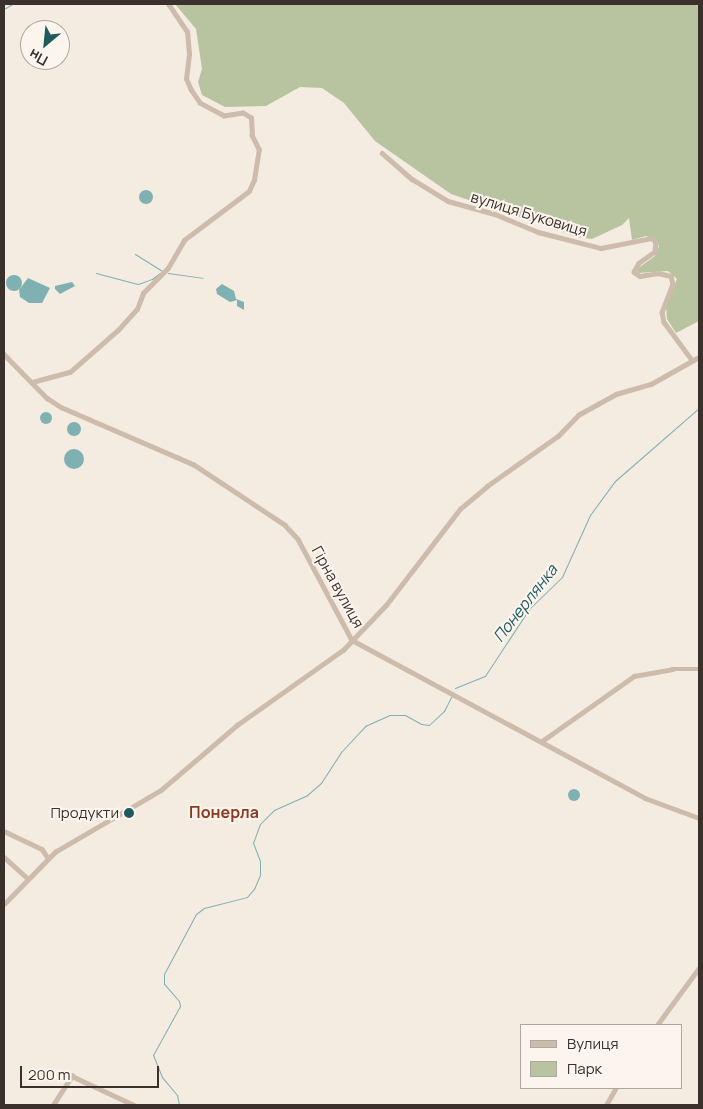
<!DOCTYPE html>
<html>
<head>
<meta charset="utf-8">
<style>
  body { margin:0 }
  #map { position:relative; width:703px; height:1109px; overflow:hidden; background:#f4ebe1; font-family:Manrope,sans-serif }
  div>[style] { position:absolute }
  .green>* { inset:0; background:#b8c4a0 }
  .water>* { inset:0; background:#7fb0b2 }
  .round { border-radius:50% }
  .stream>* { height:1px; margin:-0.5px; padding:0 0.5px; transform-origin:0.5px; border-radius:0.5px; background:#7fb0b2 }
  .minor>* { height:4.5px; margin:-2.25px; padding:0 2.25px; transform-origin:2.25px; border-radius:2.25px; background:#cdbbac }
  .dots>* { width:14px; height:14px; translate:-50% -50%; box-sizing:border-box; border:2px solid #fbf5ee; border-radius:50% }
  span { translate:-50% -50%; white-space:nowrap; text-align:center; line-height:1.15; -webkit-text-stroke:4px #fbf5ee; paint-order:stroke }
  .street-label { font-size:15px; color:#3b302b }
  .poi-label { font-size:15px; color:#3b302b }
  .right { translate:-100% -50%; text-align:right }
  .water-label { font-size:16px; color:#1f5a5e; font-style:italic }
  .neighbourhood-label { font-size:16px; color:#8c3b22; font-weight:700 }
  .frame { position:absolute; inset:0; border:5px solid #3b302b; pointer-events:none }
  .legend { position:absolute; left:520px; top:1024px; width:162px; height:65px; box-sizing:border-box; background:#fbf5ee; border:1px solid #aea6a0; margin:0; padding:6px 9px; list-style:none; font-size:15px; color:#3b302b }
  .legend li { display:flex; align-items:center; gap:10px; height:25px }
  .legend b { width:25px; border:1px solid #aea6a0 }
  .north { position:absolute; left:20px; top:20px; width:50px; height:50px; box-sizing:border-box; background:#fbf5ee; border:1px solid #aea6a0; border-radius:50%; rotate:208deg; font-size:14px; font-weight:700; line-height:20px; text-align:center; color:#3b302b }
  .north::after { content:''; display:block; margin:auto; width:18px; height:22px; background:#1f5a5e; clip-path:polygon(50% 0,100% 100%,50% 72%,0 100%) }
  .scale { position:absolute; left:20px; top:1066px; width:139px; height:22px; box-sizing:border-box; border:2px solid #3b302b; border-top:0; padding-left:6px; font-size:15px; line-height:18px; white-space:nowrap; color:#3b302b; -webkit-text-stroke:4px #fbf5ee; paint-order:stroke }
</style>
</head>
<body>
<div id="map">
  <div class="green">
    <i style="clip-path:polygon(175px 4px,699px 4px,699px 321px,676px 333px,667px 319px,666px 306px,677px 279px,668px 271px,638px 273px,637px 269px,655px 256px,659px 246px,655px 239px,646px 236px,632px 240px,629px 218px,622px 225px,592px 239px,577px 237px,451px 194px,375px 141px,344px 103px,322px 88px,300px 87px,266px 106px,225px 107px,202px 95px,198px 82px,202px 69px,196px 29px)"></i>
  </div>
  <div class="water">
    <i class="round" style="left:139px;top:190px;width:14px;height:14px"></i>
    <i class="round" style="left:6px;top:275px;width:16px;height:16px"></i>
    <i style="clip-path:polygon(28px 278px,50px 288px,42px 303px,29px 303px,20px 297px,19px 290px)"></i>
    <i style="clip-path:polygon(72px 282px,75px 286px,60px 294px,55px 289px,55px 286px)"></i>
    <i style="clip-path:polygon(222px 284px,234px 291px,236px 299px,244px 302px,244px 310px,237px 306px,237px 300px,230px 302px,217px 294px,216px 289px)"></i>
    <i class="round" style="left:40px;top:412px;width:12px;height:12px"></i>
    <i class="round" style="left:67px;top:422px;width:14px;height:14px"></i>
    <i class="round" style="left:64px;top:449px;width:20px;height:20px"></i>
    <i class="round" style="left:568px;top:789px;width:12px;height:12px"></i>
  </div>
  <div class="stream">
    <i style="left:4px;top:9px;width:9px;rotate:-32deg"></i>
    <i style="left:135px;top:254px;width:32px;rotate:32deg"></i>
    <i style="left:96px;top:273px;width:43px;rotate:14.7deg"></i>
    <i style="left:138px;top:284px;width:15px;rotate:-20deg"></i>
    <i style="left:152px;top:279px;width:10px;rotate:-37deg"></i>
    <i style="left:168px;top:273px;width:35px;rotate:8deg"></i>
    <i style="left:455px;top:688px;width:32px;rotate:-22deg"></i>
    <i style="left:485px;top:676px;width:80px;rotate:-56.7deg"></i>
    <i style="left:529px;top:609px;width:46px;rotate:-44.1deg"></i>
    <i style="left:562px;top:577px;width:68px;rotate:-65.7deg"></i>
    <i style="left:590px;top:515px;width:42px;rotate:-53.7deg"></i>
    <i style="left:615px;top:481px;width:111px;rotate:-41deg"></i>
    <i style="left:179px;top:1105px;width:10px;rotate:-101deg"></i>
    <i style="left:177px;top:1095px;width:23px;rotate:-130deg"></i>
    <i style="left:162px;top:1077px;width:24px;rotate:-112deg"></i>
    <i style="left:153px;top:1055px;width:56px;rotate:-61.1deg"></i>
    <i style="left:180px;top:1006px;width:5px;rotate:-101deg"></i>
    <i style="left:179px;top:1001px;width:23px;rotate:-131deg"></i>
    <i style="left:164px;top:984px;width:10px;rotate:-90deg"></i>
    <i style="left:164px;top:974px;width:68px;rotate:-61.9deg"></i>
    <i style="left:196px;top:914px;width:10px;rotate:-37deg"></i>
    <i style="left:204px;top:908px;width:44px;rotate:-14.3deg"></i>
    <i style="left:247px;top:897px;width:11px;rotate:-49deg"></i>
    <i style="left:254px;top:889px;width:15px;rotate:-67deg"></i>
    <i style="left:260px;top:875px;width:14px;rotate:-90deg"></i>
    <i style="left:260px;top:861px;width:19px;rotate:-111deg"></i>
    <i style="left:253px;top:843px;width:20px;rotate:-70deg"></i>
    <i style="left:260px;top:824px;width:20px;rotate:-45deg"></i>
    <i style="left:274px;top:810px;width:35px;rotate:-24deg"></i>
    <i style="left:306px;top:796px;width:20px;rotate:-41deg"></i>
    <i style="left:321px;top:783px;width:38px;rotate:-57deg"></i>
    <i style="left:342px;top:751px;width:34px;rotate:-47deg"></i>
    <i style="left:365px;top:726px;width:27px;rotate:-24deg"></i>
    <i style="left:390px;top:715px;width:15px"></i>
    <i style="left:405px;top:715px;width:18px;rotate:29deg"></i>
    <i style="left:421px;top:724px;width:8px;rotate:7deg"></i>
    <i style="left:429px;top:725px;width:21px;rotate:-43deg"></i>
    <i style="left:444px;top:711px;width:16px;rotate:-63deg"></i>
  </div>
  <div class="minor">
    <i style="left:382px;top:153px;width:40px;rotate:41deg"></i>
    <i style="left:412px;top:179px;width:42px;rotate:31.4deg"></i>
    <i style="left:448px;top:201px;width:49px;rotate:15.5deg"></i>
    <i style="left:495px;top:214px;width:47px;rotate:22.7deg"></i>
    <i style="left:538px;top:232px;width:65px;rotate:14.3deg"></i>
    <i style="left:601px;top:248px;width:52px;rotate:-11.1deg"></i>
    <i style="left:652px;top:238px;width:6px;rotate:45deg"></i>
    <i style="left:656px;top:242px;width:10px;rotate:96deg"></i>
    <i style="left:655px;top:252px;width:19px;rotate:145deg"></i>
    <i style="left:639px;top:263px;width:10px;rotate:119deg"></i>
    <i style="left:634px;top:272px;width:7px;rotate:34deg"></i>
    <i style="left:640px;top:276px;width:18px;rotate:-9deg"></i>
    <i style="left:658px;top:273px;width:13px;rotate:13deg"></i>
    <i style="left:671px;top:276px;width:8px;rotate:76deg"></i>
    <i style="left:673px;top:284px;width:30px;rotate:111deg"></i>
    <i style="left:662px;top:312px;width:10px;rotate:79deg"></i>
    <i style="left:664px;top:322px;width:47px;rotate:53.6deg"></i>
    <i style="left:4px;top:354px;width:62px;rotate:45.7deg"></i>
    <i style="left:47px;top:398px;width:17px;rotate:33deg"></i>
    <i style="left:61px;top:407px;width:144px;rotate:23.4deg"></i>
    <i style="left:193px;top:464px;width:110px;rotate:33.5deg"></i>
    <i style="left:285px;top:525px;width:19px;rotate:47deg"></i>
    <i style="left:298px;top:539px;width:115px;rotate:61.9deg"></i>
    <i style="left:352px;top:640px;width:333px;rotate:28.3deg"></i>
    <i style="left:645px;top:798px;width:58px;rotate:20.3deg"></i>
    <i style="left:32px;top:382px;width:39px;rotate:-15deg"></i>
    <i style="left:70px;top:372px;width:64px;rotate:-41.2deg"></i>
    <i style="left:118px;top:330px;width:28px;rotate:-48deg"></i>
    <i style="left:137px;top:309px;width:17px;rotate:-69deg"></i>
    <i style="left:143px;top:293px;width:35px;rotate:-45deg"></i>
    <i style="left:168px;top:268px;width:32px;rotate:-60deg"></i>
    <i style="left:184px;top:240px;width:81px;rotate:-37deg"></i>
    <i style="left:249px;top:191px;width:12px;rotate:-66deg"></i>
    <i style="left:254px;top:180px;width:30px;rotate:-81deg"></i>
    <i style="left:259px;top:150px;width:16px;rotate:-117deg"></i>
    <i style="left:252px;top:136px;width:18px;rotate:-93deg"></i>
    <i style="left:251px;top:118px;width:9px;rotate:-148deg"></i>
    <i style="left:243px;top:113px;width:19px;rotate:171deg"></i>
    <i style="left:224px;top:116px;width:27px;rotate:-152deg"></i>
    <i style="left:200px;top:103px;width:16px;rotate:-125deg"></i>
    <i style="left:191px;top:90px;width:12px;rotate:-114deg"></i>
    <i style="left:186px;top:79px;width:25px;rotate:-83deg"></i>
    <i style="left:189px;top:54px;width:22px;rotate:-95deg"></i>
    <i style="left:187px;top:32px;width:34px;rotate:-124deg"></i>
    <i style="left:542px;top:741px;width:113px;rotate:-35.2deg"></i>
    <i style="left:634px;top:676px;width:39px;rotate:-10deg"></i>
    <i style="left:672px;top:669px;width:27px"></i>
    <i style="left:4px;top:831px;width:42px;rotate:25.3deg"></i>
    <i style="left:42px;top:849px;width:11px;rotate:56deg"></i>
    <i style="left:4px;top:857px;width:31px;rotate:42deg"></i>
    <i style="left:4px;top:904px;width:73px;rotate:-45.6deg"></i>
    <i style="left:55px;top:852px;width:123px;rotate:-30.3deg"></i>
    <i style="left:161px;top:790px;width:100px;rotate:-40.5deg"></i>
    <i style="left:237px;top:725px;width:130px;rotate:-35.3deg"></i>
    <i style="left:343px;top:650px;width:62px;rotate:-46.3deg"></i>
    <i style="left:386px;top:605px;width:121px;rotate:-52.4deg"></i>
    <i style="left:460px;top:509px;width:35px;rotate:-40deg"></i>
    <i style="left:487px;top:486px;width:87px;rotate:-35.2deg"></i>
    <i style="left:558px;top:436px;width:29px;rotate:-46deg"></i>
    <i style="left:578px;top:415px;width:43px;rotate:-28.9deg"></i>
    <i style="left:616px;top:394px;width:36px;rotate:-16deg"></i>
    <i style="left:651px;top:384px;width:55px;rotate:-29.4deg"></i>
    <i style="left:657px;top:1025px;width:71px;rotate:-53.6deg"></i>
    <i style="left:53px;top:1105px;width:35px;rotate:-57deg"></i>
    <i style="left:72px;top:1076px;width:68px;rotate:25.1deg"></i>
    <i style="left:606px;top:1105px;width:20px;rotate:-60deg"></i>
  </div>
  <div class="dots">
    <i style="left:129px;top:813px;background:#1f5a5e"></i>
  </div>
  <div class="street-label">
    <span style="left:529px;top:214px;rotate:17deg">вулиця Буковиця</span>
    <span style="left:338px;top:587px;rotate:61deg">Гірна вулиця</span>
  </div>
  <div class="poi-label">
    <span class="right" style="left:119px;top:813px">Продукти</span>
  </div>
  <div class="water-label">
    <span style="left:525px;top:603px;rotate:-52deg">Понерлянка</span>
  </div>
  <div class="neighbourhood-label">
    <span style="left:224px;top:812px">Понерла</span>
  </div>
  <div class="frame"></div>
  <ul class="legend">
  <li><b style="height:6px;background:#cdbbac"></b>Вулиця</li>
  <li><b style="height:14px;background:#b8c4a0"></b>Парк</li>
  </ul>
  <div class="north">Пн</div>
  <div class="scale">200 m</div>
</div>
</body>
</html>
